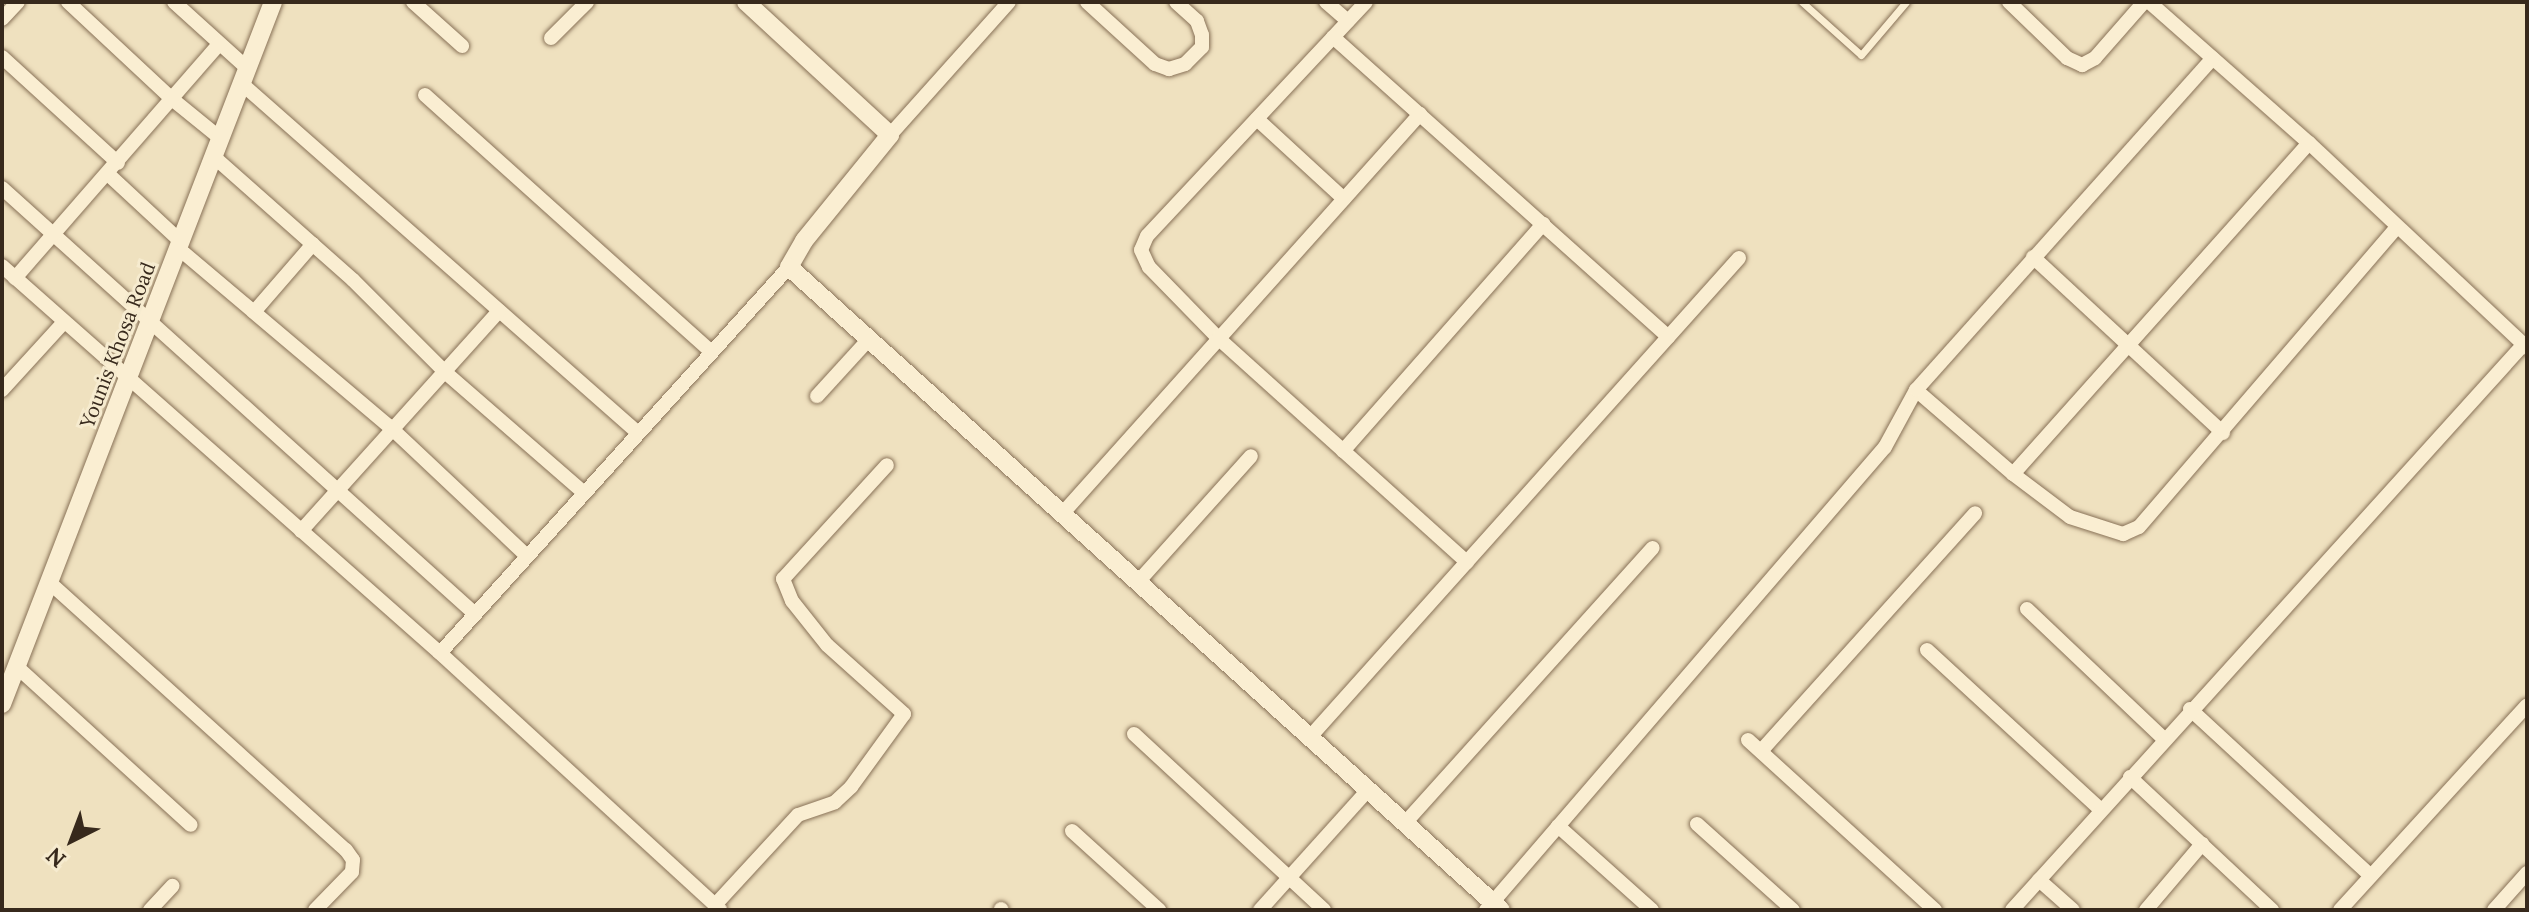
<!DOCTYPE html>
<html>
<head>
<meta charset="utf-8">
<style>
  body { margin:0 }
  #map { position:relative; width:2529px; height:912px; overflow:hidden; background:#efe1bf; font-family:Lora,serif }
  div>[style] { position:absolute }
  .roads { filter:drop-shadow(0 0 2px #887157) drop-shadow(0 0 2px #887157) }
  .service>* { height:7px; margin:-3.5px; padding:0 3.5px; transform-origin:3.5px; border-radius:3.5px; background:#faeed2 }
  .minor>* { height:14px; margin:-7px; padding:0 7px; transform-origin:7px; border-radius:7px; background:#faeed2 }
  .tertiary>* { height:18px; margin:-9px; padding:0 9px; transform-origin:9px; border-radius:9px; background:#faeed2 }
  span { translate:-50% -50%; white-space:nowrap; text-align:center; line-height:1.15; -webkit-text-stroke:6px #f6ebcf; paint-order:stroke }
  .street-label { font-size:20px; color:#37291c }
  .frame { position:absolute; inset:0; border:4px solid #37291c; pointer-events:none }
  .north { position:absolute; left:32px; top:800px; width:80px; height:80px; -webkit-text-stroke:6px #f6ebcf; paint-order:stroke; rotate:222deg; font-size:22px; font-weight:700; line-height:32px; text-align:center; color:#37291c }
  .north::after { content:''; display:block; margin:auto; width:28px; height:36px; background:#37291c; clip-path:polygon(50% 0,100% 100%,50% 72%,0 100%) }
</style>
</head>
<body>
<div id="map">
  <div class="roads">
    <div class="service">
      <i style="left:1802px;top:2px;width:79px;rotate:41.9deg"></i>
      <i style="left:1861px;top:55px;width:70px;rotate:-49.7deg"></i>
    </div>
    <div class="minor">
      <i style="left:68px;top:2px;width:142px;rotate:43deg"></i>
      <i style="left:172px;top:99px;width:62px;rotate:39.1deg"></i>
      <i style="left:174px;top:2px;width:98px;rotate:42.1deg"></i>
      <i style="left:413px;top:2px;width:66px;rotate:41.9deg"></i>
      <i style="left:1087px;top:2px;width:92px;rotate:42.4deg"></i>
      <i style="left:1155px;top:64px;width:15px;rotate:20deg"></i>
      <i style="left:1169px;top:69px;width:17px;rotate:-17deg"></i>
      <i style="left:1185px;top:64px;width:24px;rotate:-45deg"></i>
      <i style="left:1202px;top:47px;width:12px;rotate:-90deg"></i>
      <i style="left:1202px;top:35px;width:15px;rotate:-110deg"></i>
      <i style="left:1197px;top:21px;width:28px;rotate:-138deg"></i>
      <i style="left:1326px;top:2px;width:29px;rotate:41deg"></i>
      <i style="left:1366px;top:2px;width:320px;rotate:133.1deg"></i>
      <i style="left:1147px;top:236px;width:15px;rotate:113deg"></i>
      <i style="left:1141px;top:250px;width:19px;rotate:65deg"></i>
      <i style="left:1149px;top:267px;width:99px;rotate:45.8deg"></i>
      <i style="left:1218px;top:338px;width:335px;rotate:42deg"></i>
      <i style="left:2009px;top:2px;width:81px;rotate:44deg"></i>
      <i style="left:2067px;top:58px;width:17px;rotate:25deg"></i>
      <i style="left:2082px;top:65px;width:15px;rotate:-28deg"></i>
      <i style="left:2095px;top:58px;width:74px;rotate:-48.8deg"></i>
      <i style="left:2149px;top:2px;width:213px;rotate:41.4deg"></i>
      <i style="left:2309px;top:143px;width:299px;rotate:43.2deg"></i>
      <i style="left:2px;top:19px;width:23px;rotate:-47deg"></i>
      <i style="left:1333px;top:37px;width:450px;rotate:41.8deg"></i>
      <i style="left:551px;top:38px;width:51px;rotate:-45deg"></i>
      <i style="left:2px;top:57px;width:157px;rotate:42.4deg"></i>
      <i style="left:241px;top:83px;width:529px;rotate:41.4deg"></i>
      <i style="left:425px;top:95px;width:385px;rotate:41.9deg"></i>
      <i style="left:1257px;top:119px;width:118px;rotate:42.6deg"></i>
      <i style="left:890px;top:135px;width:178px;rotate:-48.2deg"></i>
      <i style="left:213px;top:156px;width:187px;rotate:41.5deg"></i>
      <i style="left:353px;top:280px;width:130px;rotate:45deg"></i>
      <i style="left:445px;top:372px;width:184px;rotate:41deg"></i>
      <i style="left:108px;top:174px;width:98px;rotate:42.9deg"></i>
      <i style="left:2px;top:188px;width:637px;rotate:42.01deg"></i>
      <i style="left:178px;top:248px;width:276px;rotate:40.2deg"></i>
      <i style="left:389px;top:426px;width:190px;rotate:43.3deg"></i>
      <i style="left:2033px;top:257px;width:259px;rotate:42.8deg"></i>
      <i style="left:2px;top:266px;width:584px;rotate:41.46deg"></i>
      <i style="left:440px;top:653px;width:380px;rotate:42.5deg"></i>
      <i style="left:15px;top:278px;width:310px;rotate:-48.9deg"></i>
      <i style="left:254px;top:312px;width:90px;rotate:-49.1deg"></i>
      <i style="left:2px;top:390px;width:92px;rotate:-47.6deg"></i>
      <i style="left:1916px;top:390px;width:128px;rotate:40.9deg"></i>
      <i style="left:2013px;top:474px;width:71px;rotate:37deg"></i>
      <i style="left:2070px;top:517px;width:56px;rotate:17.8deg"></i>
      <i style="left:2123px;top:534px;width:17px;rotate:-24deg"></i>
      <i style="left:2139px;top:527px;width:396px;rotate:-49.3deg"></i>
      <i style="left:817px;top:396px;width:77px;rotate:-47.6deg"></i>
      <i style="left:1343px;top:451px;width:303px;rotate:-48.6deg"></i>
      <i style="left:2013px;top:474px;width:444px;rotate:-48.2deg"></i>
      <i style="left:1062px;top:514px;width:537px;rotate:-48.17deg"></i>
      <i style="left:301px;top:531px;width:296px;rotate:-48deg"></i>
      <i style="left:49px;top:582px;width:400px;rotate:42.1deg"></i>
      <i style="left:346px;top:850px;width:12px;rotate:55deg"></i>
      <i style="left:353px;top:860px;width:12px;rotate:95deg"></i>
      <i style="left:352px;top:872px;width:53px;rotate:134.2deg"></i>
      <i style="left:1138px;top:582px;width:169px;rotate:-48.1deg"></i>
      <i style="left:2027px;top:609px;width:189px;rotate:43.5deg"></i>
      <i style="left:1927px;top:650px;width:236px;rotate:42.6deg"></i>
      <i style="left:440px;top:653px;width:520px;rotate:-47.88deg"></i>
      <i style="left:16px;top:666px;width:236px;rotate:42.3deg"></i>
      <i style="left:2190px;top:709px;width:246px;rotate:42.7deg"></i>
      <i style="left:1134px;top:734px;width:259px;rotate:42.8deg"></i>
      <i style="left:1310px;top:737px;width:643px;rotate:-48.15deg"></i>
      <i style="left:1748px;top:740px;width:253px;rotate:42.3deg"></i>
      <i style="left:1761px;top:751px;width:320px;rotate:-48deg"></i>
      <i style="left:2130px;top:777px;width:195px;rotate:43.1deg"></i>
      <i style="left:1405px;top:823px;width:370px;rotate:-48deg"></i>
      <i style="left:1697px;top:824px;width:129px;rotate:41.9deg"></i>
      <i style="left:1558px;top:826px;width:126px;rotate:41.8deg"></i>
      <i style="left:1072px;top:831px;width:118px;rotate:42.2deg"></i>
      <i style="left:2039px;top:880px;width:45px;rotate:41.4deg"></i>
      <i style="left:715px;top:905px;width:122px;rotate:-47.3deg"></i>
      <i style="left:798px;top:815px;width:39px;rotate:-19deg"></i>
      <i style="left:835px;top:802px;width:22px;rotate:-43deg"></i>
      <i style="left:851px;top:787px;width:90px;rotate:-54deg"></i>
      <i style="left:904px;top:714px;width:103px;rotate:-138.1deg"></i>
      <i style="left:827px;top:645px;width:56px;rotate:-128.5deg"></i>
      <i style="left:792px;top:601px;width:24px;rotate:-112deg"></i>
      <i style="left:783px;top:579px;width:154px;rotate:-47.6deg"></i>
      <i style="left:1001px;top:909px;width:1px;rotate:45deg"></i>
      <i style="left:150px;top:910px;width:33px;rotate:-47deg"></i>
      <i style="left:1260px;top:910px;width:161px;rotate:-48deg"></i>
      <i style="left:1486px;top:910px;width:611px;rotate:-49.25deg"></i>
      <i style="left:1885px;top:447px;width:65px;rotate:-61.5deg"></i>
      <i style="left:1916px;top:390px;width:445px;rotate:-48.2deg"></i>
      <i style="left:2012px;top:910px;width:762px;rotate:-47.87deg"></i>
      <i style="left:2146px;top:910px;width:87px;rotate:-49.7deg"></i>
      <i style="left:2340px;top:910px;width:277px;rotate:-47.6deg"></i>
      <i style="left:2494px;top:910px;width:50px;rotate:-48.3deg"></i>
    </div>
    <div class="tertiary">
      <i style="left:746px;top:2px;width:196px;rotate:42.7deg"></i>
      <i style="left:890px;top:135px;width:136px;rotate:129.1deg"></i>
      <i style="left:804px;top:241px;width:30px;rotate:120deg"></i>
      <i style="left:789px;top:267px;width:959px;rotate:42.08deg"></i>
      <i style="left:2px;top:704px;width:752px;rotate:-68.89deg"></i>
    </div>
  </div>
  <div class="street-label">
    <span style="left:117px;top:345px;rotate:-69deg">Younis Khosa Road</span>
  </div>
  <div class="frame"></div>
  <div class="north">N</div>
</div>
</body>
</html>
